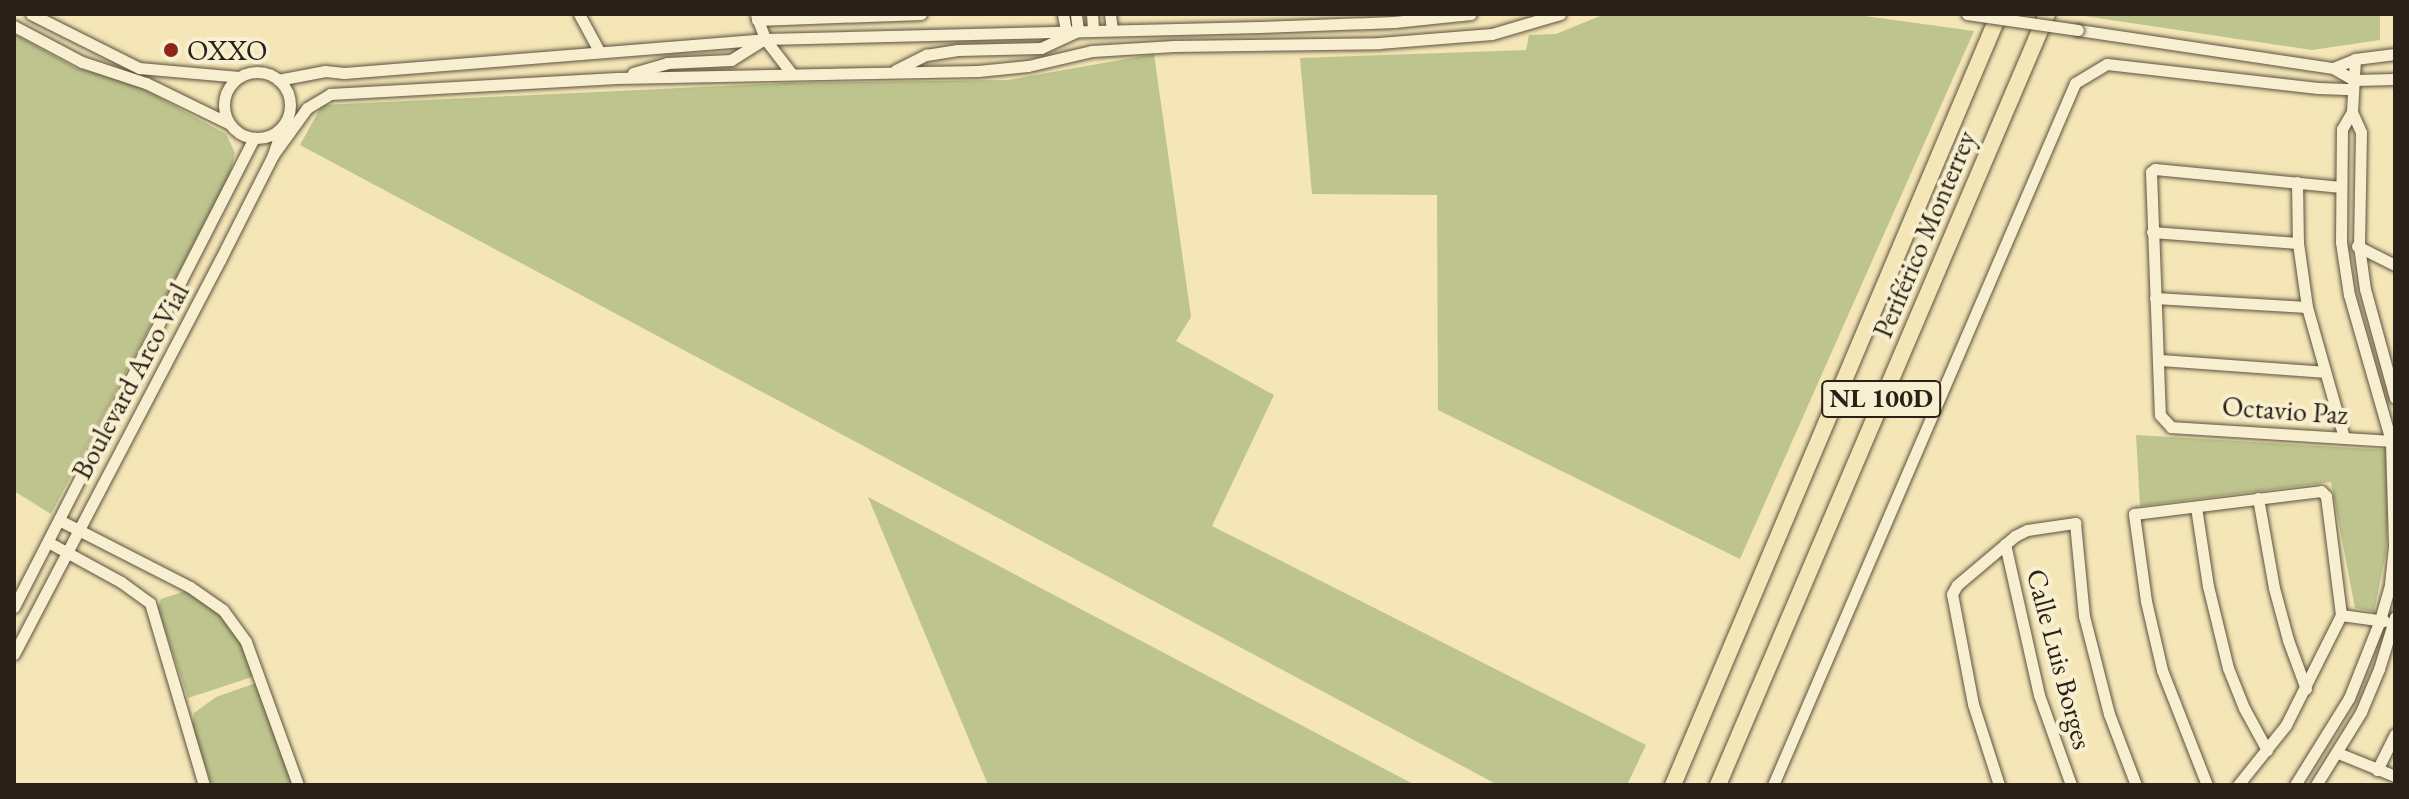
<!DOCTYPE html>
<html>
<head>
<meta charset="utf-8">
<style>
  body { margin:0 }
  #map { position:relative; width:2409px; height:799px; overflow:hidden; background:#f4e6b7; font-family:"EB Garamond",serif }
  div>[style] { position:absolute }
  .green>* { inset:0; background:#bdc48d }
  .roads { filter:drop-shadow(0 0 2px #5c523f) drop-shadow(0 0 2px #5c523f) }
  .minor>* { height:11px; margin:-5.5px; padding:0 5.5px; transform-origin:5.5px; border-radius:5.5px; background:#f8efd0 }
  .minor>.ring { margin:-5.5px; padding:0; box-sizing:content-box; background:none; border:11px solid #f8efd0; border-radius:50% }
  .highway>* { height:16px; margin:-8px; padding:0 8px; transform-origin:8px; border-radius:8px; background:#f4e6b7 }
  .bridges { filter:drop-shadow(0 0 2px #5c523f) drop-shadow(0 0 2px #5c523f) }
  .minor-bridge>* { height:11px; margin:-5.5px; padding:0 5.5px; transform-origin:5.5px; border-radius:5.5px; background:#f8efd0 }
  .dots>* { width:22px; height:22px; translate:-50% -50%; box-sizing:border-box; border:4px solid #f8efd0; border-radius:50% }
  span { translate:-50% -50%; white-space:nowrap; text-align:center; line-height:1.15; -webkit-text-stroke:8px #f8efd0; paint-order:stroke }
  .shield-label span { padding:2px 6px; background:#f8efd0; border:2px solid; border-radius:6px; -webkit-text-stroke-width:0 }
  .shield-label { font-size:26px; color:#292117; font-weight:700 }
  .poi-label { font-size:28px; color:#292117 }
  .left { translate:0 -50%; text-align:left }
  .street-label { font-size:28px; color:#292117 }
  .frame { position:absolute; inset:0; border:16px solid #292117; pointer-events:none }
</style>
</head>
<body>
<div id="map">
  <div class="green">
    <i style="clip-path:polygon(1605px 14px,1850px 14px,1974px 31px,1740px 559px,1438px 410px,1437px 195px,1312px 194px,1300px 58px,1526px 50px,1529px 35px,1556px 34px)"></i>
    <i style="clip-path:polygon(2071px 14px,2380px 14px,2380px 40px,2312px 50px)"></i>
    <i style="clip-path:polygon(14px 34px,76px 68px,125px 79px,226px 134px,235px 153px,230px 175px,51px 514px,14px 491px)"></i>
    <i style="clip-path:polygon(1154px 54px,1191px 317px,1176px 341px,1274px 395px,1212px 526px,1646px 745px,1627px 785px,1498px 785px,300px 145px,322px 105px,787px 83px,1008px 80px)"></i>
    <i style="clip-path:polygon(2136px 435px,2387px 450px,2389px 494px,2386px 552px,2374px 612px,2355px 608px,2331px 482px,2140px 506px)"></i>
    <i style="clip-path:polygon(868px 497px,1415px 785px,988px 785px)"></i>
    <i style="clip-path:polygon(185px 591px,208px 604px,231px 625px,245px 644px,255px 676px,188px 698px,158px 608px,161px 599px)"></i>
    <i style="clip-path:polygon(256px 683px,295px 785px,212px 785px,192px 729px,194px 713px,216px 697px)"></i>
  </div>
  <div class="roads">
    <div class="minor">
      <i style="left:31px;top:14px;width:121px;rotate:26.6deg"></i>
      <i style="left:139px;top:68px;width:100px;rotate:5.1deg"></i>
      <i style="left:579px;top:14px;width:42px;rotate:61.6deg"></i>
      <i style="left:1063px;top:14px;width:17px;rotate:80deg"></i>
      <i style="left:1092px;top:14px;width:16px;rotate:86deg"></i>
      <i style="left:1110px;top:14px;width:16px;rotate:83deg"></i>
      <i style="left:756px;top:15px;width:26px;rotate:69deg"></i>
      <i style="left:765px;top:39px;width:44px;rotate:52.4deg"></i>
      <i style="left:757px;top:20px;width:164px;rotate:-2.1deg"></i>
      <i style="left:14px;top:26px;width:77px;rotate:27.9deg"></i>
      <i style="left:82px;top:62px;width:67px;rotate:18.2deg"></i>
      <i style="left:146px;top:83px;width:91px;rotate:26deg"></i>
      <i style="left:2078px;top:30px;width:258px;rotate:8.5deg"></i>
      <i style="left:2333px;top:68px;width:24px;rotate:30deg"></i>
      <i style="left:2354px;top:80px;width:41px;rotate:-1.4deg"></i>
      <i style="left:2333px;top:68px;width:24px;rotate:-22deg"></i>
      <i style="left:2355px;top:59px;width:40px;rotate:-7.1deg"></i>
      <i style="left:896px;top:70px;width:34px;rotate:-27deg"></i>
      <i style="left:926px;top:55px;width:32px;rotate:-9deg"></i>
      <i style="left:958px;top:50px;width:83px;rotate:-1.4deg"></i>
      <i style="left:1041px;top:48px;width:41px;rotate:-24.7deg"></i>
      <i style="left:1078px;top:31px;width:17px;rotate:-97deg"></i>
      <i class="ring" style="left:224px;top:72px;width:55px;height:55px"></i>
      <i style="left:633px;top:73px;width:35px;rotate:-16deg"></i>
      <i style="left:667px;top:63px;width:64px;rotate:-2.7deg"></i>
      <i style="left:731px;top:60px;width:36px;rotate:-32deg"></i>
      <i style="left:278px;top:80px;width:48px;rotate:-10.8deg"></i>
      <i style="left:325px;top:71px;width:19px;rotate:6deg"></i>
      <i style="left:344px;top:73px;width:422px;rotate:-4.6deg"></i>
      <i style="left:765px;top:39px;width:495px;rotate:-1.4deg"></i>
      <i style="left:1260px;top:27px;width:134px;rotate:-2.1deg"></i>
      <i style="left:1394px;top:22px;width:77px;rotate:-5.9deg"></i>
      <i style="left:2352px;top:112px;width:22px;rotate:66deg"></i>
      <i style="left:2361px;top:132px;width:114px;rotate:91deg"></i>
      <i style="left:2359px;top:246px;width:43px;rotate:82.1deg"></i>
      <i style="left:2365px;top:289px;width:113px;rotate:74.6deg"></i>
      <i style="left:273px;top:155px;width:58px;rotate:-54.1deg"></i>
      <i style="left:307px;top:108px;width:27px;rotate:-31deg"></i>
      <i style="left:330px;top:94px;width:287px;rotate:-3.2deg"></i>
      <i style="left:617px;top:78px;width:361px;rotate:-1.1deg"></i>
      <i style="left:978px;top:71px;width:50px;rotate:-5.7deg"></i>
      <i style="left:1028px;top:66px;width:66px;rotate:-13.2deg"></i>
      <i style="left:1092px;top:51px;width:82px;rotate:-3.5deg"></i>
      <i style="left:1174px;top:46px;width:205px;rotate:-0.8deg"></i>
      <i style="left:1379px;top:43px;width:113px;rotate:-4.6deg"></i>
      <i style="left:1492px;top:34px;width:71px;rotate:-16.4deg"></i>
      <i style="left:2297px;top:182px;width:61px;rotate:89.1deg"></i>
      <i style="left:2298px;top:243px;width:65px;rotate:82deg"></i>
      <i style="left:2307px;top:307px;width:136px;rotate:74.2deg"></i>
      <i style="left:2341px;top:187px;width:187px;rotate:-174.5deg"></i>
      <i style="left:2155px;top:169px;width:5px;rotate:143deg"></i>
      <i style="left:2151px;top:172px;width:243px;rotate:87.9deg"></i>
      <i style="left:2160px;top:415px;width:16px;rotate:47deg"></i>
      <i style="left:2171px;top:427px;width:224px;rotate:3.6deg"></i>
      <i style="left:2152px;top:232px;width:146px;rotate:4.3deg"></i>
      <i style="left:2357px;top:246px;width:42px;rotate:26.6deg"></i>
      <i style="left:2155px;top:298px;width:152px;rotate:3.4deg"></i>
      <i style="left:2159px;top:360px;width:166px;rotate:4.1deg"></i>
      <i style="left:2258px;top:498px;width:91px;rotate:79.9deg"></i>
      <i style="left:2274px;top:588px;width:54px;rotate:74.9deg"></i>
      <i style="left:2288px;top:640px;width:52px;rotate:69.8deg"></i>
      <i style="left:2196px;top:507px;width:80px;rotate:81.4deg"></i>
      <i style="left:2208px;top:586px;width:84px;rotate:76.3deg"></i>
      <i style="left:2228px;top:668px;width:43px;rotate:68.2deg"></i>
      <i style="left:2244px;top:708px;width:48px;rotate:61.3deg"></i>
      <i style="left:59px;top:520px;width:147px;rotate:27.1deg"></i>
      <i style="left:190px;top:587px;width:40px;rotate:34.9deg"></i>
      <i style="left:223px;top:610px;width:39px;rotate:54deg"></i>
      <i style="left:246px;top:642px;width:152px;rotate:70deg"></i>
      <i style="left:48px;top:542px;width:83px;rotate:28.7deg"></i>
      <i style="left:121px;top:582px;width:36px;rotate:36deg"></i>
      <i style="left:150px;top:603px;width:190px;rotate:73.5deg"></i>
      <i style="left:2005px;top:544px;width:155px;rotate:77.3deg"></i>
      <i style="left:2039px;top:695px;width:96px;rotate:70.4deg"></i>
      <i style="left:14px;top:607px;width:527px;rotate:-62.9deg"></i>
      <i style="left:2341px;top:615px;width:44px;rotate:7.8deg"></i>
      <i style="left:14px;top:654px;width:445px;rotate:-62.4deg"></i>
      <i style="left:220px;top:260px;width:118px;rotate:-63.2deg"></i>
      <i style="left:273px;top:155px;width:29px;rotate:-72deg"></i>
      <i style="left:2338px;top:753px;width:61px;rotate:22deg"></i>
      <i style="left:2377px;top:770px;width:40px;rotate:-63.4deg"></i>
      <i style="left:1773px;top:785px;width:764px;rotate:-66.72deg"></i>
      <i style="left:2075px;top:83px;width:37px;rotate:-31deg"></i>
      <i style="left:2107px;top:64px;width:212px;rotate:6.5deg"></i>
      <i style="left:2318px;top:88px;width:35px;rotate:2deg"></i>
      <i style="left:1999px;top:785px;width:85px;rotate:-107.8deg"></i>
      <i style="left:1973px;top:704px;width:112px;rotate:-100.8deg"></i>
      <i style="left:1952px;top:594px;width:10px;rotate:-61deg"></i>
      <i style="left:1957px;top:585px;width:76px;rotate:-40.2deg"></i>
      <i style="left:2015px;top:536px;width:13px;rotate:-27deg"></i>
      <i style="left:2027px;top:530px;width:49px;rotate:-8.3deg"></i>
      <i style="left:2075px;top:523px;width:93px;rotate:84.5deg"></i>
      <i style="left:2084px;top:616px;width:101px;rotate:75.7deg"></i>
      <i style="left:2109px;top:714px;width:76px;rotate:69.2deg"></i>
      <i style="left:2207px;top:785px;width:123px;rotate:-111.4deg"></i>
      <i style="left:2162px;top:670px;width:71px;rotate:-103.1deg"></i>
      <i style="left:2146px;top:601px;width:88px;rotate:-97.9deg"></i>
      <i style="left:2134px;top:514px;width:188px;rotate:-7deg"></i>
      <i style="left:2321px;top:491px;width:7px;rotate:45deg"></i>
      <i style="left:2326px;top:496px;width:120px;rotate:82.8deg"></i>
      <i style="left:2341px;top:615px;width:123px;rotate:116.6deg"></i>
      <i style="left:2286px;top:725px;width:77px;rotate:128.7deg"></i>
      <i style="left:2295px;top:785px;width:102px;rotate:-58.2deg"></i>
      <i style="left:2349px;top:698px;width:84px;rotate:-68.3deg"></i>
      <i style="left:2380px;top:620px;width:37px;rotate:-74deg"></i>
      <i style="left:2390px;top:584px;width:39px;rotate:-84deg"></i>
      <i style="left:2394px;top:545px;width:104px;rotate:-91.7deg"></i>
      <i style="left:2391px;top:441px;width:152px;rotate:-106deg"></i>
      <i style="left:2349px;top:295px;width:54px;rotate:-98.6deg"></i>
      <i style="left:2341px;top:242px;width:113px;rotate:-89.5deg"></i>
      <i style="left:2342px;top:129px;width:20px;rotate:-60deg"></i>
      <i style="left:2352px;top:112px;width:53px;rotate:-86.8deg"></i>
      <i style="left:2316px;top:785px;width:86px;rotate:-58.3deg"></i>
      <i style="left:2361px;top:712px;width:47px;rotate:-67.3deg"></i>
      <i style="left:2379px;top:669px;width:54px;rotate:-72.9deg"></i>
    </div>
    <div class="highway">
      <i style="left:1673px;top:785px;width:837px;rotate:-67.08deg"></i>
      <i style="left:1718px;top:785px;width:838px;rotate:-66.89deg"></i>
    </div>
  </div>
  <div class="bridges">
    <div class="minor-bridge">
      <i style="left:1967px;top:14px;width:112px;rotate:8.2deg"></i>
    </div>
  </div>
  <div class="dots">
    <i style="left:171px;top:50px;background:#8f2418"></i>
  </div>
  <div class="shield-label">
    <span style="left:1881px;top:399px">NL 100D</span>
  </div>
  <div class="poi-label">
    <span class="left" style="left:187px;top:50px">OXXO</span>
  </div>
  <div class="street-label">
    <span style="left:1924px;top:234px;rotate:-67deg">Periférico Monterrey</span>
    <span style="left:130px;top:381px;rotate:-62deg">Boulevard Arco Vial</span>
    <span style="left:2285px;top:410px;rotate:4deg">Octavio Paz</span>
    <span style="left:2060px;top:659px;rotate:75deg">Calle Luis Borges</span>
  </div>
  <div class="frame"></div>
</div>
</body>
</html>
